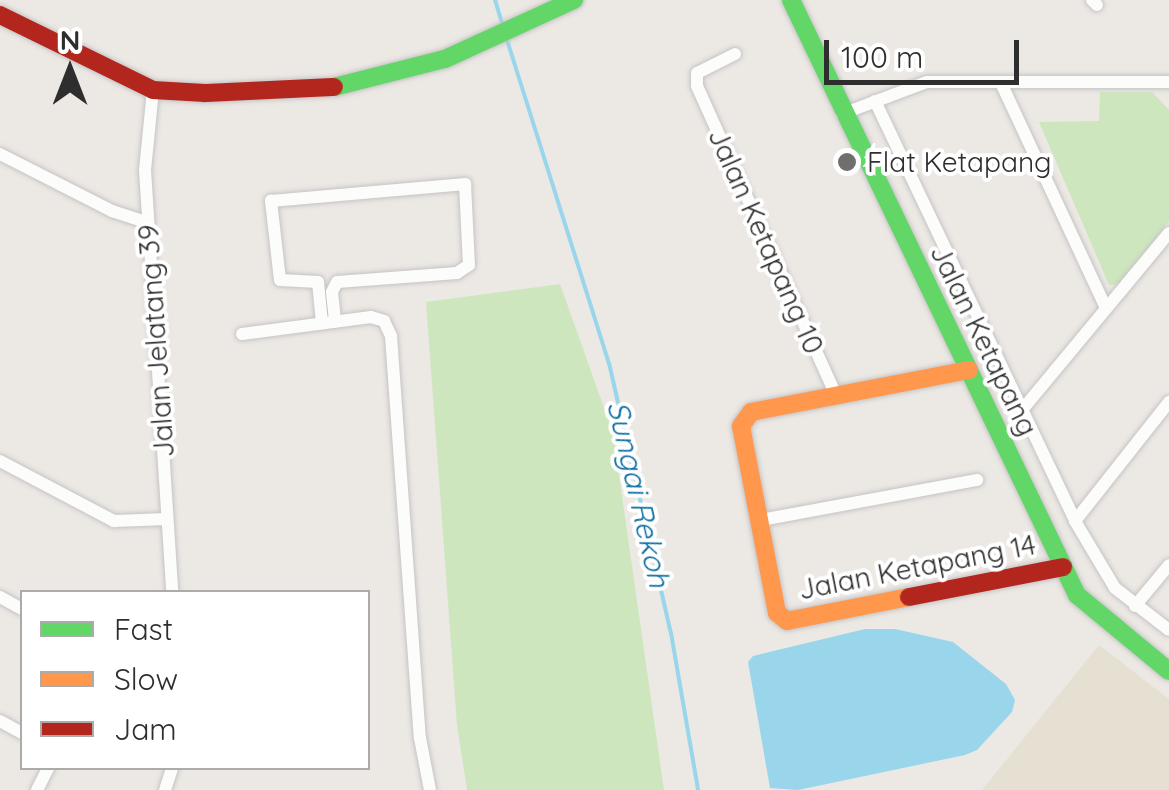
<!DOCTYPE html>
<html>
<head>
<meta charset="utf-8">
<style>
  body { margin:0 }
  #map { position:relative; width:1169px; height:790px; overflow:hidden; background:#ece8e4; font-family:Quicksand,sans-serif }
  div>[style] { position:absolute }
  .education>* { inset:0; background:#e6e0d3 }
  .green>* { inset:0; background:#cee6be }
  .water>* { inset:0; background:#99d6ec }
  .stream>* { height:4px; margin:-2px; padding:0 2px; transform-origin:2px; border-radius:2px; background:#99d6ec }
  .roads { filter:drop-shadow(0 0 2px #c5c4c5) drop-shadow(0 0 2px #c5c4c5) }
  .street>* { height:12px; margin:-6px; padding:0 6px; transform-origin:6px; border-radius:6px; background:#fcfcfb }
  .fast>* { height:18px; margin:-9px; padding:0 9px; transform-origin:9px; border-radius:9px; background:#63d668 }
  .slow>* { height:18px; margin:-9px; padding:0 9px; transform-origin:9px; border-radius:9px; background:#ff974d }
  .jam>* { height:18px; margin:-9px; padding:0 9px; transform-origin:9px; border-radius:9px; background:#b3261e }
  .dots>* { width:28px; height:28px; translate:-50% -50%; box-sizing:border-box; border:5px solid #fff; border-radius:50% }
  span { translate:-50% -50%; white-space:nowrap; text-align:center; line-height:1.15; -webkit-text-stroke:8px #fff; paint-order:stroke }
  .poi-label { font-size:28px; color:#2e2e2e }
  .left { translate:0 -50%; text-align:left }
  .street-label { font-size:28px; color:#2e2e2e }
  .water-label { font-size:30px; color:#0d6fa3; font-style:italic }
  .legend { position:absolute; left:20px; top:590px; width:350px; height:180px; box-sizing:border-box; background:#fff; border:2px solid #ababab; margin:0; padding:12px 18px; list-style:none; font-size:30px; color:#2e2e2e }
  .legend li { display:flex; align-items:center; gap:20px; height:50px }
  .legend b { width:50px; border:2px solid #ababab }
  .north { position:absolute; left:20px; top:20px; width:100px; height:100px; -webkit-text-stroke:8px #fff; paint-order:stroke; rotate:0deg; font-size:28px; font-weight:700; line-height:40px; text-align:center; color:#2e2e2e }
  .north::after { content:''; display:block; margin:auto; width:35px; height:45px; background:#2e2e2e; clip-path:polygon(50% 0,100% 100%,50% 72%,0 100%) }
  .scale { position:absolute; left:824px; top:40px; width:195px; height:45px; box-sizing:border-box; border:5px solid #2e2e2e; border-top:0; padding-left:12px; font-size:30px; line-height:35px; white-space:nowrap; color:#2e2e2e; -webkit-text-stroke:8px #fff; paint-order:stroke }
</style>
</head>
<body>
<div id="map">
  <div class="education">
    <i style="clip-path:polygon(1099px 645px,1169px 699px,1169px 790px,982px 790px)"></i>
  </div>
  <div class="green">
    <i style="clip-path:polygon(1100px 92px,1152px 92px,1169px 110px,1169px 221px,1121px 284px,1109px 285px,1039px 122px,1099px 121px)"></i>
    <i style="clip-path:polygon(560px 284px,613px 433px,664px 790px,467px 790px,457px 725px,426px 302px)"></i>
  </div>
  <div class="water">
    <i style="clip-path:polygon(865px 629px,895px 629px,953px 642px,1006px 684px,1015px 700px,1012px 712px,977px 750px,965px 755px,798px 790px,770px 788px,748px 662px,753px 656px)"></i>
  </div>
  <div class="stream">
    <i style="left:495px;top:0;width:27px;rotate:73deg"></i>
    <i style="left:507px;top:40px;width:339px;rotate:72.5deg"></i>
    <i style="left:609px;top:363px;width:277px;rotate:77.1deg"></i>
    <i style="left:671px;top:633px;width:159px;rotate:80.2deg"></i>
  </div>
  <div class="roads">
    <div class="street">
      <i style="left:1092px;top:0;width:7px;rotate:45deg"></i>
      <i style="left:735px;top:54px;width:42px;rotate:153.4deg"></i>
      <i style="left:697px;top:73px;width:13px;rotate:90deg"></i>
      <i style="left:697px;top:86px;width:339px;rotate:65.8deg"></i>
      <i style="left:1002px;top:85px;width:246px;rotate:65deg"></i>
      <i style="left:153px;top:90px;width:80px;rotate:95.7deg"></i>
      <i style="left:145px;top:170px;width:423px;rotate:86.3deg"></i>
      <i style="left:875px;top:101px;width:465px;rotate:64.5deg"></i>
      <i style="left:1075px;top:521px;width:78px;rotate:59.2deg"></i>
      <i style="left:1115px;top:588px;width:68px;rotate:37.9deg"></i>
      <i style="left:842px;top:114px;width:91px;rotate:-20.6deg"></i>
      <i style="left:927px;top:82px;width:242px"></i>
      <i style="left:0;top:154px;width:126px;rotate:27deg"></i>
      <i style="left:112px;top:211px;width:38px;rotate:18deg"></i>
      <i style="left:322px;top:323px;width:41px;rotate:-95.6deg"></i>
      <i style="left:318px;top:282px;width:38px;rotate:-177deg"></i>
      <i style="left:280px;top:280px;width:80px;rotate:-96.5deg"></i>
      <i style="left:271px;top:201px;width:195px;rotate:-5deg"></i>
      <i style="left:465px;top:184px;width:81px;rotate:87.2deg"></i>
      <i style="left:469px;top:265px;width:14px;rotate:146deg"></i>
      <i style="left:457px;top:273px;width:120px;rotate:175.7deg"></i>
      <i style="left:337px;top:282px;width:11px;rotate:117deg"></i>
      <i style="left:332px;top:292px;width:30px;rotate:84deg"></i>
      <i style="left:242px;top:334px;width:130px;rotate:-7.5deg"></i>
      <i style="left:371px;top:317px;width:14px;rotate:17deg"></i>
      <i style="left:384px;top:321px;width:17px;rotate:65deg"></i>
      <i style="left:391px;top:336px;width:403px;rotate:85.9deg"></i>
      <i style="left:420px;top:738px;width:53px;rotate:79.1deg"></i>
      <i style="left:1022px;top:410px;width:230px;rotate:-50.3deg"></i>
      <i style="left:0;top:461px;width:129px;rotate:27.8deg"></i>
      <i style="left:114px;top:521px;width:53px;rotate:-2.2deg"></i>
      <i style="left:761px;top:520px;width:220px;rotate:-10.5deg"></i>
      <i style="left:1075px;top:521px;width:152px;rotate:-51.7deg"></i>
      <i style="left:0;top:597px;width:25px;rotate:29deg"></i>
      <i style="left:1135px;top:606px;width:53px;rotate:-50.3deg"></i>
      <i style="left:0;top:721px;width:25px;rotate:29deg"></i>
      <i style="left:37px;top:790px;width:25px;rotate:-63deg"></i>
      <i style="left:165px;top:790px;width:23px;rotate:-72deg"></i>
    </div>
    <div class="fast">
      <i style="left:791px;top:0;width:660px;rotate:64.33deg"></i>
      <i style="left:1077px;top:595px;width:119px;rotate:39.6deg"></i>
      <i style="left:334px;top:87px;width:114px;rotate:-14.2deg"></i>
      <i style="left:445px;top:59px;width:142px;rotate:-24.6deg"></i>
    </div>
    <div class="slow">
      <i style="left:909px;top:597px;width:124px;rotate:168.9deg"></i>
      <i style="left:787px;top:621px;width:13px;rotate:-141deg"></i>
      <i style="left:777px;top:613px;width:190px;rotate:-100.9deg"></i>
      <i style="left:741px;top:426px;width:17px;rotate:-54deg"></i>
      <i style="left:751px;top:412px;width:222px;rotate:-10.9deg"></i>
    </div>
    <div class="jam">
      <i style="left:0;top:15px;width:170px;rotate:26.1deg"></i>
      <i style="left:153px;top:90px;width:52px;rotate:3.3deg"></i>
      <i style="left:205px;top:93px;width:129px;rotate:-2.7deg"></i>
      <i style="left:909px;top:597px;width:157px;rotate:-11deg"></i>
    </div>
  </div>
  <div class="dots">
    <i style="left:847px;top:162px;background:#706f6e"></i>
  </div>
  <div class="poi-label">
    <span class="left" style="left:867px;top:162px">Flat Ketapang</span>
  </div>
  <div class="street-label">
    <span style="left:766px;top:241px;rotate:66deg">Jalan Ketapang 10</span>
    <span style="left:984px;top:340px;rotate:64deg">Jalan Ketapang</span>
    <span style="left:156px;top:341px;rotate:-94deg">Jalan Jelatang 39</span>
    <span style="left:917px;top:567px;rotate:-11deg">Jalan Ketapang 14</span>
  </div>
  <div class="water-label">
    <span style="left:639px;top:494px;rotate:77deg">Sungai Rekoh</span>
  </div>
  <ul class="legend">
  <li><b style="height:12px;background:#63d668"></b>Fast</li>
  <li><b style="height:12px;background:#ff974d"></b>Slow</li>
  <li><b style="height:12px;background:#b3261e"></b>Jam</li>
  </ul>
  <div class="north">N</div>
  <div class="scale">100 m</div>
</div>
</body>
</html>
